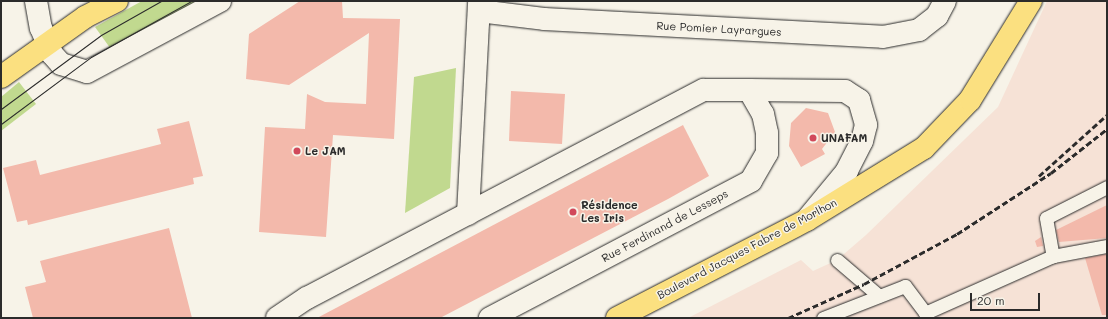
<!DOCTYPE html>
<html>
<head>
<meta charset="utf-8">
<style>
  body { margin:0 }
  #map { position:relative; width:1108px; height:319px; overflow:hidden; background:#f7f3e8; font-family:Mali,sans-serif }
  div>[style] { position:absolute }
  .built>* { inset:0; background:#f6e2d6 }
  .green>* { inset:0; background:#c1d98f }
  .building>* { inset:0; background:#f3b9ab }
  .roads { filter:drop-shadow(0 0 1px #2b2b2b) drop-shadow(0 0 1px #2b2b2b) }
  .service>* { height:13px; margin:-6.5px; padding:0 6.5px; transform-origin:6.5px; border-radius:6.5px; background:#f7f3e8 }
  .minor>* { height:22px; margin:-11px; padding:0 11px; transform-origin:11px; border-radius:11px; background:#f7f3e8 }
  .primary>* { height:22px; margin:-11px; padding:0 11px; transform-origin:11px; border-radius:11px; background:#fbe080 }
  .tram>* { height:1px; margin:-0.5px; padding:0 0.5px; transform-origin:0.5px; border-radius:0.5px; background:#2b2b2b }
  .rail>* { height:3px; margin-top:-1.5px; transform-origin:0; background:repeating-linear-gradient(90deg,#2b2b2b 0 6px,transparent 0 9px) }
  .dots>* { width:11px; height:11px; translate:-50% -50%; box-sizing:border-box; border:2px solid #f7f3e8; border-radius:50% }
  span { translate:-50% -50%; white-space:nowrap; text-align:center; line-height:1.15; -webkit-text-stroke:3px #f7f3e8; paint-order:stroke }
  .street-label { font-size:11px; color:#2b2b2b }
  .poi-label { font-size:11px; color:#2b2b2b; font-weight:700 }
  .left { translate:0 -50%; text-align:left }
  .frame { position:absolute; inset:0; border:2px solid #2b2b2b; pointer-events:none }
  .scale { position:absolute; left:970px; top:293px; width:70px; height:18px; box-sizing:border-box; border:2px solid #2b2b2b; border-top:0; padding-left:5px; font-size:12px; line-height:14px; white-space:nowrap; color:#2b2b2b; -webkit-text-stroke:3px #f7f3e8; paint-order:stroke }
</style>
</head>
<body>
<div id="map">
  <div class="built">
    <i style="clip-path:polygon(1047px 1px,1107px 1px,1107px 318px,688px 318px,801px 260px,813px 271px,837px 260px,866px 235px,998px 107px)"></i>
  </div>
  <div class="green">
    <i style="clip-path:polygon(142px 1px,207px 1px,113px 52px,95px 27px)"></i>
    <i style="clip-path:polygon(456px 68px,450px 188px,405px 213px,414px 77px)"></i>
    <i style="clip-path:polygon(19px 82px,36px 104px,1px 131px,1px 97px)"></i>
  </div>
  <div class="building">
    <i style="clip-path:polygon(300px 1px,342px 1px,343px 18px,400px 19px,394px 139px,333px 135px,326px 237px,259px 232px,265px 127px,305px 129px,307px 94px,325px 102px,366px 104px,369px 33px,289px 85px,246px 79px,249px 34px)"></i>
    <i style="clip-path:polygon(511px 91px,565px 94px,562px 144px,509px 141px)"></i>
    <i style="clip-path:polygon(806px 108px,828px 113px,835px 132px,822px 149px,825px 154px,801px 167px,789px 146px,791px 123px)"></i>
    <i style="clip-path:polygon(189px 121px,203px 176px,193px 178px,194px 184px,28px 225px,27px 220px,17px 222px,3px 168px,36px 160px,40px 175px,161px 144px,157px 129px)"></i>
    <i style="clip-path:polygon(683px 125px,709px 176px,668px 199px,440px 318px,317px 318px)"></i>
    <i style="clip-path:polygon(1107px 205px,1107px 238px,1059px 242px,1056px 230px)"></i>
    <i style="clip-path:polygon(169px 228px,192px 318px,33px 318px,25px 287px,46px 282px,40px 261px)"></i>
    <i style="clip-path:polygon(1041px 237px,1043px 246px,1037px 247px,1035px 241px)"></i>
    <i style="clip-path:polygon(1107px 254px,1107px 315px,1102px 315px,1085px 258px)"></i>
  </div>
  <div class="roads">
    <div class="service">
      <i style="left:1107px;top:187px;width:68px;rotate:153.1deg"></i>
      <i style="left:1046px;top:218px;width:39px;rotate:80deg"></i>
      <i style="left:1053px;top:256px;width:55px;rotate:-10.5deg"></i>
      <i style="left:837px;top:260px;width:55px;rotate:40.6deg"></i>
      <i style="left:823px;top:318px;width:88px;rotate:-21.3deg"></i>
      <i style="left:905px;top:286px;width:34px;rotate:53deg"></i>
      <i style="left:925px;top:313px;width:140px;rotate:-24deg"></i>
    </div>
    <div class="minor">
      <i style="left:36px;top:1px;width:27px;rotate:80deg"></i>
      <i style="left:41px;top:28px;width:28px;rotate:67deg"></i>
      <i style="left:52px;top:54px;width:13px;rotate:48deg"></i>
      <i style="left:61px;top:64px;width:27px;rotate:17deg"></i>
      <i style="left:87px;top:72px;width:151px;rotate:-28.1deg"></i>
      <i style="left:479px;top:11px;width:65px;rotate:7deg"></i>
      <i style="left:544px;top:19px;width:339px;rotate:3deg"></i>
      <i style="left:883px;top:37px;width:37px;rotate:-11deg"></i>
      <i style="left:919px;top:30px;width:23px;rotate:-38deg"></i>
      <i style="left:937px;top:16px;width:17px;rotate:-62deg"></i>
      <i style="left:749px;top:90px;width:96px;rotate:0.6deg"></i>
      <i style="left:845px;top:91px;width:17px;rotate:33deg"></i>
      <i style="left:859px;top:100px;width:26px;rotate:74deg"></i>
      <i style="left:866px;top:125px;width:16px;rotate:104deg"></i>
      <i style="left:862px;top:141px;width:34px;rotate:117deg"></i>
      <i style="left:847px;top:171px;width:60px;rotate:129.6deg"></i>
      <i style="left:468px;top:214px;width:213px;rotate:-87deg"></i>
      <i style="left:277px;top:318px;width:36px;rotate:-34deg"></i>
      <i style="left:307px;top:298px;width:448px;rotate:-27.7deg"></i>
      <i style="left:704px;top:90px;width:45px"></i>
      <i style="left:749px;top:90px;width:28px;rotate:60deg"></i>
      <i style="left:763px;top:114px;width:19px;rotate:78deg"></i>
      <i style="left:767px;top:133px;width:20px;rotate:90deg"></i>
      <i style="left:767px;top:153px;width:32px;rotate:120deg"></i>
      <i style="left:751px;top:181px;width:295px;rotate:152.3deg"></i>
    </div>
    <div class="primary">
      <i style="left:1px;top:77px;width:103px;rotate:-35.5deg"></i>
      <i style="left:85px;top:17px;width:36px;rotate:-27deg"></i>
      <i style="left:617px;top:318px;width:214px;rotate:-27.3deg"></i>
      <i style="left:807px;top:220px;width:137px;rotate:-31.6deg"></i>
      <i style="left:924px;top:148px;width:66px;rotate:-46.2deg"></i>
      <i style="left:970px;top:100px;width:116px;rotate:-58.4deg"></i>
    </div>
  </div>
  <div class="tram">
    <i style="left:1px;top:109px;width:124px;rotate:-36.5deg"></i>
    <i style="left:101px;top:35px;width:69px;rotate:-29.5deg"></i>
    <i style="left:1px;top:124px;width:112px;rotate:-36.7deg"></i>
    <i style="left:91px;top:57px;width:115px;rotate:-29.2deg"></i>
  </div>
  <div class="rail">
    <i style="left:1039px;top:176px;width:91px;rotate:-41.9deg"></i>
    <i style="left:788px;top:318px;width:83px;rotate:-24.1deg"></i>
    <i style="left:864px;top:284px;width:106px;rotate:-28.3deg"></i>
    <i style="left:957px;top:234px;width:112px;rotate:-33deg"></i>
    <i style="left:1051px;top:173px;width:71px;rotate:-38.2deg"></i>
  </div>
  <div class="dots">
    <i style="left:813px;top:138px;background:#d1495b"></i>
    <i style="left:297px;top:151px;background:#d1495b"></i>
    <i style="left:573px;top:212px;background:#d1495b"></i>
  </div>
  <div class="street-label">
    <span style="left:719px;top:29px;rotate:3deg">Rue Pomier Layrargues</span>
    <span style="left:665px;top:226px;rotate:-28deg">Rue Ferdinand de Lesseps</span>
    <span style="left:747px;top:249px;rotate:-28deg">Boulevard Jacques Fabre de Morlhon</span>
  </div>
  <div class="poi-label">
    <span class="left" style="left:821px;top:138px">UNAFAM</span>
    <span class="left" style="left:305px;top:151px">Le JAM</span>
    <span class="left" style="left:581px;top:212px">Résidence<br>Les Iris</span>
  </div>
  <div class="frame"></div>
  <div class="scale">20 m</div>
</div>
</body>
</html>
